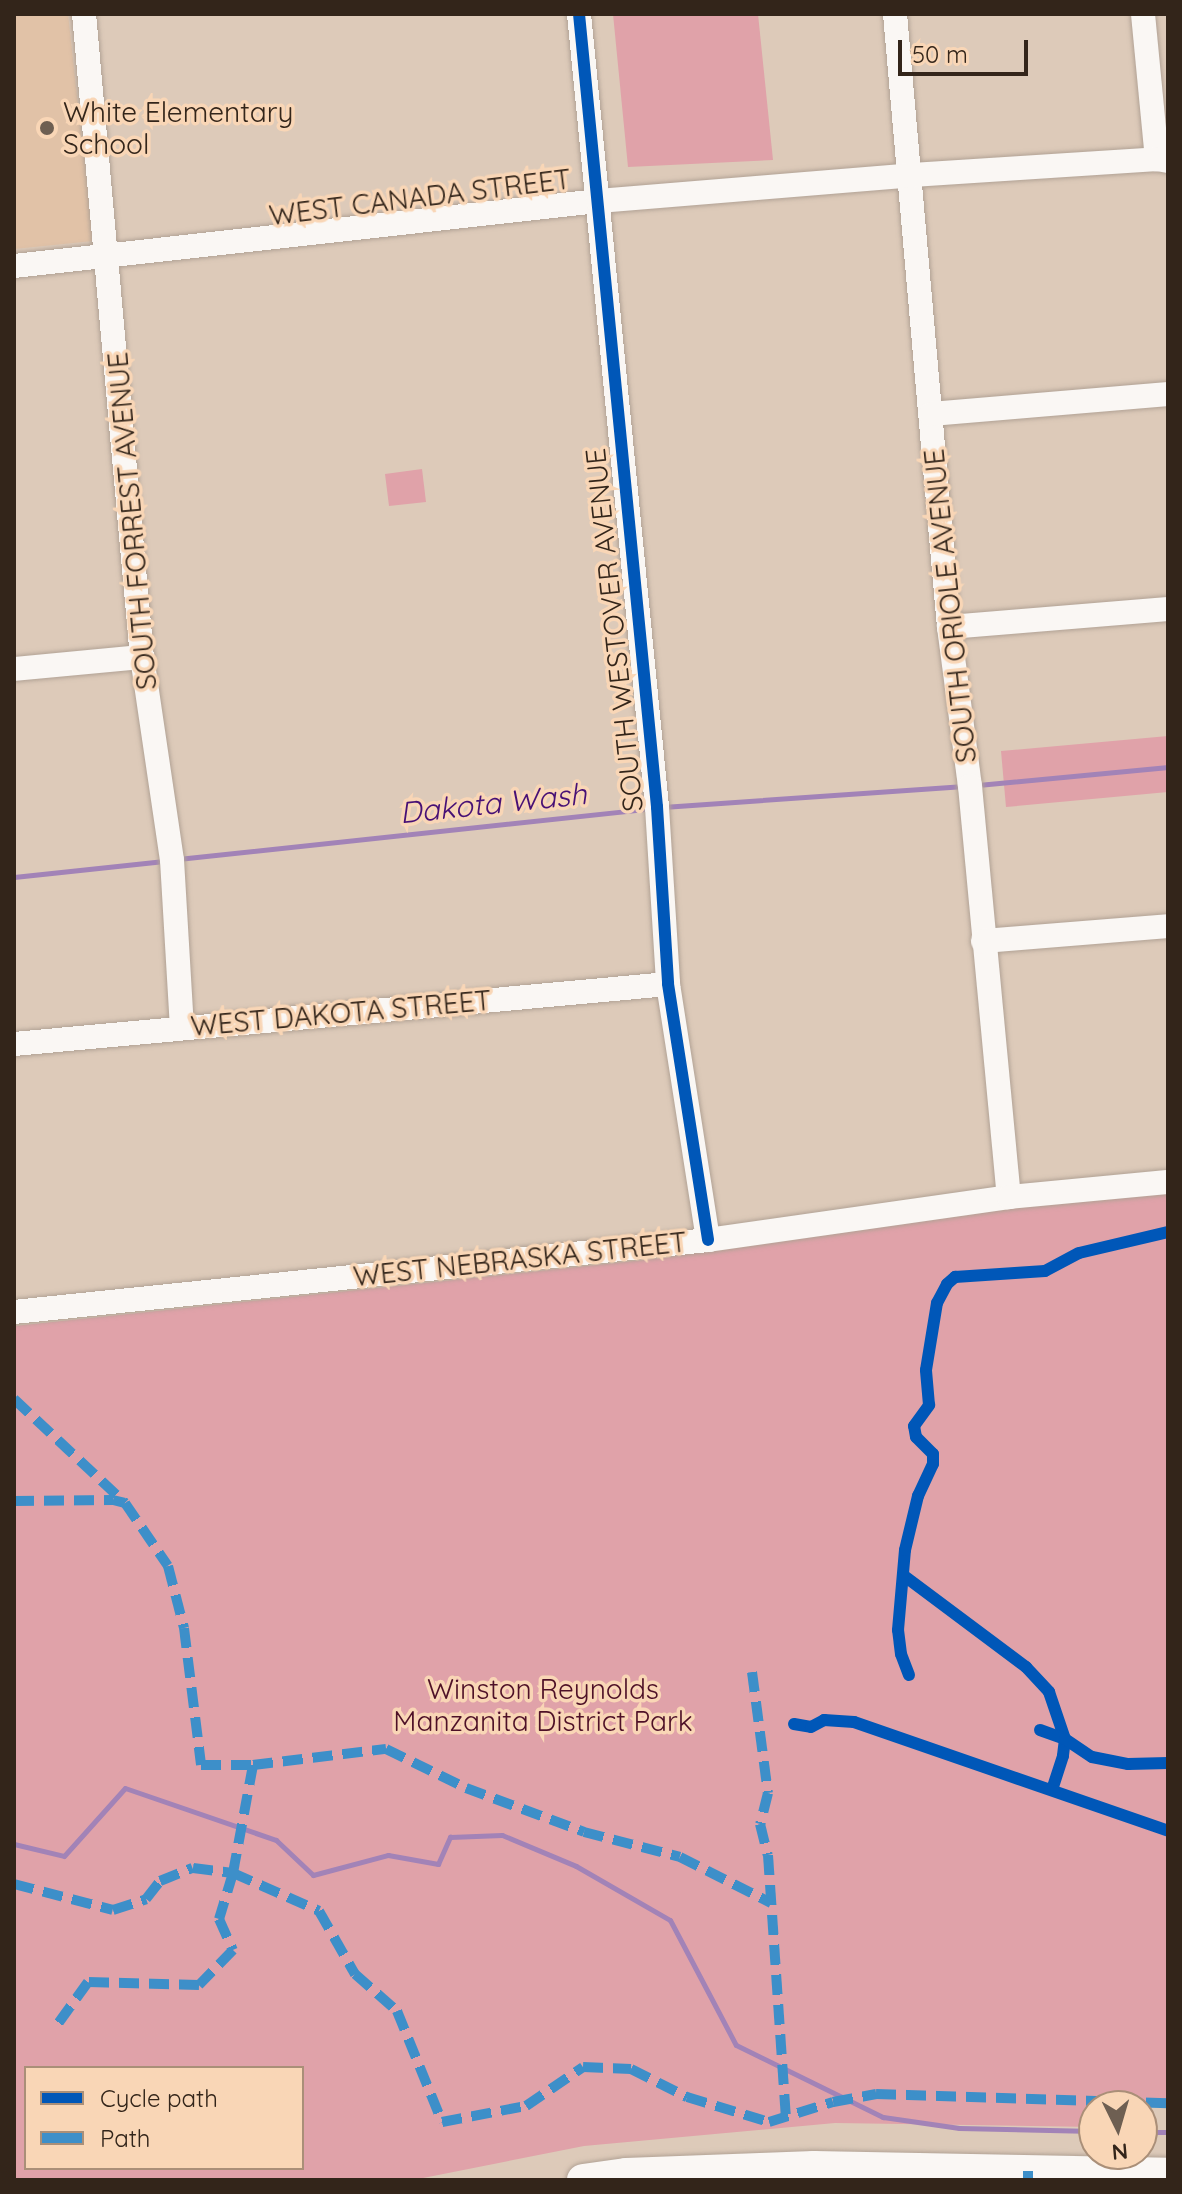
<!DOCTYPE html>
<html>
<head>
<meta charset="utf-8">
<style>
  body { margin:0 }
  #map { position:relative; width:1182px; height:2194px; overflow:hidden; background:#ddcab9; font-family:Quicksand,sans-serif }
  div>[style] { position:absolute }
  .built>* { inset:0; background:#e1c2a7 }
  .green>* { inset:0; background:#e0a2a9 }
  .stream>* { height:5px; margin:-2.5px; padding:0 2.5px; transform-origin:2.5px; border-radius:2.5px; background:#a283b7 }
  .roads { filter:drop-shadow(0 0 2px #b1a295) drop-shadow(0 0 2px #b1a295) }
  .minor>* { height:24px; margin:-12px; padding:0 12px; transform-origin:12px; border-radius:12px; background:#faf7f4 }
  .major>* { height:32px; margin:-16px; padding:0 16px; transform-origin:16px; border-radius:16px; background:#faf7f4 }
  .quiet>* { height:10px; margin-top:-5px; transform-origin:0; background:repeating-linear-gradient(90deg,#3d8fc9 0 20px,transparent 0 30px) }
  .cycleway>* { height:12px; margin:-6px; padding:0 6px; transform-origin:6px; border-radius:6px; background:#0057b8 }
  .dots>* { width:22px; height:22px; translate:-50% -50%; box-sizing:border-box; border:4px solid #f9d6b6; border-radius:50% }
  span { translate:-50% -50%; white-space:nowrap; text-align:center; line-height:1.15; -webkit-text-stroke:7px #f9d6b6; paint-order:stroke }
  .poi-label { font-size:28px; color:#33251a }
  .left { translate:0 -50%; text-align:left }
  .street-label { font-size:28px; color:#33251a }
  .park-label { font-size:28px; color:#4e1027 }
  .water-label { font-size:30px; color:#471075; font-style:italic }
  .frame { position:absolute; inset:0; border:16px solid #33251a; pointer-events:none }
  .legend { position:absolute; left:24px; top:2066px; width:280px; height:104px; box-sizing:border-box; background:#f9d6b6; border:2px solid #aa8f78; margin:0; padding:10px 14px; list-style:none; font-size:24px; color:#33251a }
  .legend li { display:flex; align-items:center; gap:16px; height:40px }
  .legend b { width:40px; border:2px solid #aa8f78 }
  .north { position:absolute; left:1078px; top:2090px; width:80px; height:80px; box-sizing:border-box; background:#f9d6b6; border:2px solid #aa8f78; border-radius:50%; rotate:175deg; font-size:22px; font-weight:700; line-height:32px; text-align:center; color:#33251a }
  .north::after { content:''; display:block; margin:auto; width:28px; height:36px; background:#6e5f52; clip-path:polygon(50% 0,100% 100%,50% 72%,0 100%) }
  .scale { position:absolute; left:898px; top:40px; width:130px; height:36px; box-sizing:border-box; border:4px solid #33251a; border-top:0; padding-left:10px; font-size:24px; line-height:28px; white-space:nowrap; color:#33251a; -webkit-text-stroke:6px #f9d6b6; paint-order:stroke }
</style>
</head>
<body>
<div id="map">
  <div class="built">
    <i style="clip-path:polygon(14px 14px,68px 14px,93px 241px,14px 249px)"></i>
  </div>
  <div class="green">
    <i style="clip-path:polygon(613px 14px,758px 14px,773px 160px,628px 167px)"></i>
    <i style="clip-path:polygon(422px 469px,426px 502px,389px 506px,385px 474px)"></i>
    <i style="clip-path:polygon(1168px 736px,1168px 792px,1006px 807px,1001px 751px)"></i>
    <i style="clip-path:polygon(evenodd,1168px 1192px,1168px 2104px,1094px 2106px,1094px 2127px,835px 2123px,584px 2146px,413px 2180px,14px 2180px,14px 1326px,662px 1258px,1007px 1207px,1168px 1192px,26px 2068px,302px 2068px,302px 2168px,26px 2168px,26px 2068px)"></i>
  </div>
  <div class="stream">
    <i style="left:978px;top:785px;width:191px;rotate:-5.4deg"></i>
    <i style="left:663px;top:807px;width:302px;rotate:-4deg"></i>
    <i style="left:178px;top:859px;width:474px;rotate:-6.1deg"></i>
    <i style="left:14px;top:877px;width:151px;rotate:-6.1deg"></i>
    <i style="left:14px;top:1844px;width:51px;rotate:13.5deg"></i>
    <i style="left:64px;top:1856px;width:91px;rotate:-48.1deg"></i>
    <i style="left:125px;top:1788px;width:160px;rotate:19deg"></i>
    <i style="left:276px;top:1840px;width:51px;rotate:43.4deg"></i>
    <i style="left:313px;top:1875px;width:78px;rotate:-14.9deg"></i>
    <i style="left:388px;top:1855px;width:51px;rotate:10.2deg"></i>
    <i style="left:438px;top:1864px;width:30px;rotate:-66deg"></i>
    <i style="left:450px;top:1837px;width:52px;rotate:-2.2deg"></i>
    <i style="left:502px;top:1835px;width:80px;rotate:22.7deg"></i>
    <i style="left:576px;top:1866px;width:108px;rotate:29.9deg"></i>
    <i style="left:670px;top:1920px;width:141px;rotate:62.2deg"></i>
    <i style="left:736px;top:2045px;width:164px;rotate:26.1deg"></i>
    <i style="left:883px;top:2117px;width:77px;rotate:8.2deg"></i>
    <i style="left:959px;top:2128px;width:135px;rotate:1.3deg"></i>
    <i style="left:1142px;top:2132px;width:26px"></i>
  </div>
  <div class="roads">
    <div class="minor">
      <i style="left:84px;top:14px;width:646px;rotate:84.85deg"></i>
      <i style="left:142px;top:657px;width:205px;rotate:81.6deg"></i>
      <i style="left:172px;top:860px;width:168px;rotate:86.6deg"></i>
      <i style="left:579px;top:14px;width:797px;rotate:84.38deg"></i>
      <i style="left:657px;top:807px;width:177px;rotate:86.4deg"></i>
      <i style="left:668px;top:984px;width:259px;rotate:81.1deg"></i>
      <i style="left:895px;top:14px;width:615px;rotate:84.97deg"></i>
      <i style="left:949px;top:627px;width:160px;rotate:82.5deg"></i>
      <i style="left:970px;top:786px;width:413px;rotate:84.6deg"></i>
      <i style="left:1143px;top:14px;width:146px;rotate:84.5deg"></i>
      <i style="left:14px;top:266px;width:588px;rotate:-6.35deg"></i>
      <i style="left:598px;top:201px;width:315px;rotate:-4.7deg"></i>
      <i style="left:912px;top:175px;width:246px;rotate:-3.7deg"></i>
      <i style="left:1157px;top:159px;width:11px;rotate:10deg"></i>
      <i style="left:931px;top:414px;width:238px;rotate:-4.8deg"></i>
      <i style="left:949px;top:627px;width:220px;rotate:-4.7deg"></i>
      <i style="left:14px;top:669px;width:129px;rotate:-5.4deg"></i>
      <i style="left:983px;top:941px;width:186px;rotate:-4.6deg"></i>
      <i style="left:14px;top:1044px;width:657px;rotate:-5.24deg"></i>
      <i style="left:14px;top:1312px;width:698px;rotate:-5.92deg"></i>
      <i style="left:708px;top:1240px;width:304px;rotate:-8.1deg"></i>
      <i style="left:1009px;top:1197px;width:160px;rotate:-5.4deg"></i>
    </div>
    <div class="major">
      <i style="left:583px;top:2180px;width:43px;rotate:-7.9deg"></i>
      <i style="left:626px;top:2174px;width:188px;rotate:-2.1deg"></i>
      <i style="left:814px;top:2167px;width:354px;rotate:1.1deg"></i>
    </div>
  </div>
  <div class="quiet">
    <i style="left:14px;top:1399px;width:152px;rotate:43.1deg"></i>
    <i style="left:125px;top:1503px;width:76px;rotate:55.7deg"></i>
    <i style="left:168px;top:1566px;width:64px;rotate:75.5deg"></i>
    <i style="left:184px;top:1628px;width:138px;rotate:82.9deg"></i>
    <i style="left:201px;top:1765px;width:52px"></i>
    <i style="left:253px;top:1765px;width:110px;rotate:100.5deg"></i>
    <i style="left:233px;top:1873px;width:48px;rotate:106.9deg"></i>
    <i style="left:219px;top:1919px;width:34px;rotate:66deg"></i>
    <i style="left:233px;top:1950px;width:49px;rotate:134.2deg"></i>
    <i style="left:199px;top:1985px;width:111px;rotate:-178.5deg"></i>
    <i style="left:88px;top:1982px;width:53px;rotate:125.8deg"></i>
    <i style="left:14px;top:1501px;width:99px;rotate:-0.6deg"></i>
    <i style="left:113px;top:1500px;width:12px;rotate:14deg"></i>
    <i style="left:752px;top:1672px;width:122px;rotate:82.5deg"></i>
    <i style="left:768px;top:1793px;width:32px;rotate:104deg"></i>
    <i style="left:760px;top:1824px;width:32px;rotate:76deg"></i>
    <i style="left:768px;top:1855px;width:263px;rotate:86.1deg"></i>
    <i style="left:253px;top:1765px;width:134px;rotate:-6.9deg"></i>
    <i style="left:386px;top:1749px;width:89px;rotate:26deg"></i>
    <i style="left:466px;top:1788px;width:126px;rotate:20.4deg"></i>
    <i style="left:584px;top:1832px;width:99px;rotate:14.6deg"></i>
    <i style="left:680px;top:1857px;width:102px;rotate:26.8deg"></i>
    <i style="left:14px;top:1884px;width:102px;rotate:14.7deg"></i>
    <i style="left:113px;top:1910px;width:35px;rotate:-18deg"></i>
    <i style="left:146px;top:1899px;width:23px;rotate:-52deg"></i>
    <i style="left:160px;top:1881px;width:35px;rotate:-22deg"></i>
    <i style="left:193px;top:1868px;width:40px;rotate:7.1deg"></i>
    <i style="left:233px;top:1873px;width:94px;rotate:23.8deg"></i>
    <i style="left:319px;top:1911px;width:73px;rotate:60.3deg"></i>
    <i style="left:355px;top:1974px;width:56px;rotate:41.4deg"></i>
    <i style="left:397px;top:2011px;width:120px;rotate:67.9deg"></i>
    <i style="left:442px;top:2122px;width:86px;rotate:-10.8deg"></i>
    <i style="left:526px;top:2106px;width:69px;rotate:-34.4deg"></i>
    <i style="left:583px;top:2067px;width:48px;rotate:2.4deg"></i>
    <i style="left:631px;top:2069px;width:63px;rotate:26.6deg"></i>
    <i style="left:687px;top:2097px;width:86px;rotate:17deg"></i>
    <i style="left:769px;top:2122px;width:67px;rotate:-17.4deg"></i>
    <i style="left:833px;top:2102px;width:44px;rotate:-10.5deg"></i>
    <i style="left:876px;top:2094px;width:292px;rotate:1.8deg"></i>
    <i style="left:1028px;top:2171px;width:9px;rotate:90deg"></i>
  </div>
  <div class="cycleway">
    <i style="left:579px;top:14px;width:797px;rotate:84.38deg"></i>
    <i style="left:657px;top:807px;width:177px;rotate:86.4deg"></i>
    <i style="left:668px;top:984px;width:259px;rotate:81.1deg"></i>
    <i style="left:903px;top:1575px;width:154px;rotate:36.8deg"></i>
    <i style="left:1026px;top:1667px;width:34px;rotate:47deg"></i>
    <i style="left:1049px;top:1692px;width:50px;rotate:71.2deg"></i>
    <i style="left:1065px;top:1739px;width:17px;rotate:97deg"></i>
    <i style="left:1063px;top:1756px;width:35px;rotate:108deg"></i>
    <i style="left:909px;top:1675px;width:22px;rotate:-111deg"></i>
    <i style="left:901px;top:1654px;width:24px;rotate:-97deg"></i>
    <i style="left:898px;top:1630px;width:80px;rotate:-85deg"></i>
    <i style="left:905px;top:1550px;width:56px;rotate:-76.5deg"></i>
    <i style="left:918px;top:1496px;width:35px;rotate:-65deg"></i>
    <i style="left:933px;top:1464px;width:10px;rotate:-90deg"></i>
    <i style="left:933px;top:1454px;width:24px;rotate:-135deg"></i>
    <i style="left:916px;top:1437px;width:11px;rotate:-100deg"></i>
    <i style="left:914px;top:1426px;width:26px;rotate:-54deg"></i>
    <i style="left:929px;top:1405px;width:35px;rotate:-95deg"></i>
    <i style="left:926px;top:1370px;width:68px;rotate:-80.7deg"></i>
    <i style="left:937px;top:1303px;width:21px;rotate:-62deg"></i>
    <i style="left:947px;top:1284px;width:11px;rotate:-41deg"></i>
    <i style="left:955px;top:1277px;width:90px;rotate:-3.8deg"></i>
    <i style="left:1045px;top:1271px;width:38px;rotate:-28deg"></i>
    <i style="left:1079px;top:1253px;width:91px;rotate:-13.3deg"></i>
    <i style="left:794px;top:1724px;width:17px;rotate:10deg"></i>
    <i style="left:811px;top:1727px;width:15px;rotate:-28deg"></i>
    <i style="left:824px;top:1720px;width:30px;rotate:4deg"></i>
    <i style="left:854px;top:1722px;width:332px;rotate:19.1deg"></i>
    <i style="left:1040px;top:1730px;width:27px;rotate:20deg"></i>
    <i style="left:1065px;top:1739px;width:32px;rotate:34deg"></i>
    <i style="left:1092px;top:1757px;width:37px;rotate:11deg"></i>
    <i style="left:1128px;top:1764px;width:40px;rotate:-1.4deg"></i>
  </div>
  <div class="dots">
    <i style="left:47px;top:128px;background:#6e5f52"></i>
  </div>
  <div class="poi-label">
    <span class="left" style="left:63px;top:128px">White Elementary<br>School</span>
  </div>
  <div class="street-label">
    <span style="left:420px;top:197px;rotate:-7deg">WEST CANADA STREET</span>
    <span style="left:132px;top:521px;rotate:-95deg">SOUTH FORREST AVENUE</span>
    <span style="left:950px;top:606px;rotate:-96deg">SOUTH ORIOLE AVENUE</span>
    <span style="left:614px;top:630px;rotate:-96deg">SOUTH WESTOVER AVENUE</span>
    <span style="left:341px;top:1013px;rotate:-5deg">WEST DAKOTA STREET</span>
    <span style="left:520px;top:1259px;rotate:-6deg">WEST NEBRASKA STREET</span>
  </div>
  <div class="park-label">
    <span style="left:543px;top:1705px">Winston Reynolds<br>Manzanita District Park</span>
  </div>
  <div class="water-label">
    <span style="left:493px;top:803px;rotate:-6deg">Dakota Wash</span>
  </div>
  <div class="frame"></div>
  <ul class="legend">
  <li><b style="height:10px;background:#0057b8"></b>Cycle path</li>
  <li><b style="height:10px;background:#3d8fc9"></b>Path</li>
  </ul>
  <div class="north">N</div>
  <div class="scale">50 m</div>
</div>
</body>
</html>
